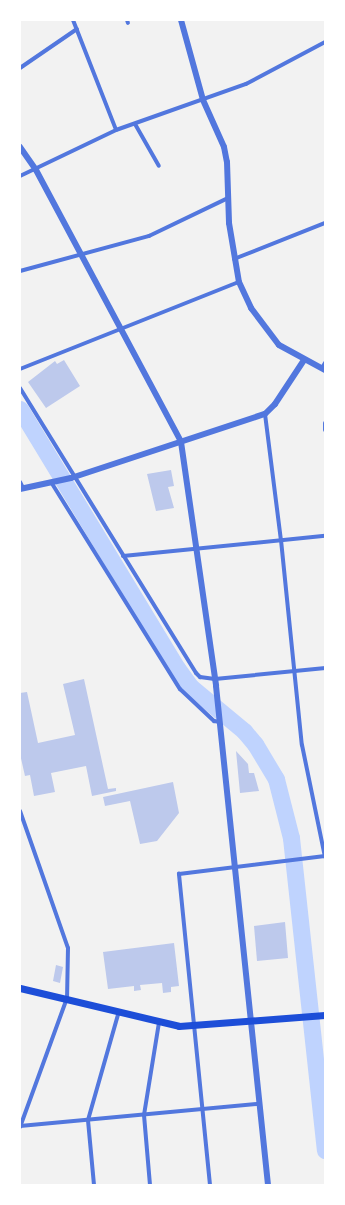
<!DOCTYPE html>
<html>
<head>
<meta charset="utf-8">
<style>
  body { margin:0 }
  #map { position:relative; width:345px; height:1205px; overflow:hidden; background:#f2f2f2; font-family:Montserrat,sans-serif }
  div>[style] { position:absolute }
  .river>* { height:17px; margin:-8.5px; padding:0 8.5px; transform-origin:8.5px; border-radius:8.5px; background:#bfd3fe }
  .building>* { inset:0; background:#bdc9ec }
  .minor>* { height:4px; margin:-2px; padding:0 2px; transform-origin:2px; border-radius:2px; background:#5277de }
  .tertiary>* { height:6px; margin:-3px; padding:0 3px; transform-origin:3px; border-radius:3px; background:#5277de }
  .secondary>* { height:7px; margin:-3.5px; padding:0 3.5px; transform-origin:3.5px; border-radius:3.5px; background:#1d4ed8 }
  span { translate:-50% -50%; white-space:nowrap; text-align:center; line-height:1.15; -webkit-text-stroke:3px #fff; paint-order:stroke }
  .frame { position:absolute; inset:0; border:21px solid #fff; pointer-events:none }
</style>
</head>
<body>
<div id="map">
  <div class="river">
    <i style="left:20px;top:409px;width:303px;rotate:58.8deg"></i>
    <i style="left:177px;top:668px;width:24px;rotate:54deg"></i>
    <i style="left:191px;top:687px;width:69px;rotate:39.7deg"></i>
    <i style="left:244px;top:731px;width:17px;rotate:50deg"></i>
    <i style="left:255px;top:744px;width:41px;rotate:59deg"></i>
    <i style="left:276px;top:779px;width:61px;rotate:75.7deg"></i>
    <i style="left:291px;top:838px;width:314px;rotate:83.8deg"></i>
  </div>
  <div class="building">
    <i style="clip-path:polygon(64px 360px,80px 386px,46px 408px,28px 382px,55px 361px,57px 364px)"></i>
    <i style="clip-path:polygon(171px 470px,174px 486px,168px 487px,174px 508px,156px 511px,147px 474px)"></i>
    <i style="clip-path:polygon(84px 679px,108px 789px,116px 788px,116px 791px,92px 796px,86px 766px,51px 773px,55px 792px,34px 796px,30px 775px,25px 776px,20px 754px,20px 693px,27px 692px,38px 743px,75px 735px,63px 684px)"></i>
    <i style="clip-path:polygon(236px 751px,248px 764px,249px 773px,254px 773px,259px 791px,240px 793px)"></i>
    <i style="clip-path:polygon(173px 782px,179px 813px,157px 841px,140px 844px,130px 801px,105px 806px,103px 797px)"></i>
    <i style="clip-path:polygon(285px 922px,288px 958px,257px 961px,254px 926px)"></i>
    <i style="clip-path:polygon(174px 943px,179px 986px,171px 987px,171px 992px,163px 993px,162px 983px,140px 985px,141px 990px,134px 991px,134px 986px,108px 989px,103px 952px)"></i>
    <i style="clip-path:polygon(56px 965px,63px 967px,60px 983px,53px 981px)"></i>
  </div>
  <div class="minor">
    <i style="left:73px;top:20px;width:118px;rotate:68.6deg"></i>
    <i style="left:127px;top:20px;width:3px;rotate:72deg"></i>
    <i style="left:20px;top:68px;width:69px;rotate:-34.4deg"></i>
    <i style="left:135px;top:124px;width:48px;rotate:60.3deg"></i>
    <i style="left:20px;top:176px;width:106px;rotate:-25.6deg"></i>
    <i style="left:116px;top:130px;width:138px;rotate:-19.5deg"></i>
    <i style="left:246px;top:84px;width:89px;rotate:-28deg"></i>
    <i style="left:234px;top:259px;width:98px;rotate:-21.6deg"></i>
    <i style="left:20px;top:271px;width:134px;rotate:-15.2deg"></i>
    <i style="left:149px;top:236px;width:88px;rotate:-25.7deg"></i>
    <i style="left:322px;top:368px;width:6px;rotate:-59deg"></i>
    <i style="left:20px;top:369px;width:236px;rotate:-21.7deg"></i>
    <i style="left:20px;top:388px;width:335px;rotate:58.3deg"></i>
    <i style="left:196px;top:673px;width:6px;rotate:45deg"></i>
    <i style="left:200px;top:677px;width:15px;rotate:8deg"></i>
    <i style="left:215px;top:679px;width:111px;rotate:-5.7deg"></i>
    <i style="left:265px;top:414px;width:127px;rotate:82.8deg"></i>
    <i style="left:281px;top:540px;width:206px;rotate:84.2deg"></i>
    <i style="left:302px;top:745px;width:114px;rotate:78.4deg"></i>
    <i style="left:325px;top:423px;width:7px;rotate:90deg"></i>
    <i style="left:20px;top:482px;width:7px;rotate:63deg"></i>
    <i style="left:51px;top:482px;width:244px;rotate:58.1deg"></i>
    <i style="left:180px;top:689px;width:47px;rotate:43.3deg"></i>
    <i style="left:214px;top:721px;width:6px;rotate:9deg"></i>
    <i style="left:123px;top:556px;width:203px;rotate:-5.7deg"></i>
    <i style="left:20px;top:811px;width:145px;rotate:70.7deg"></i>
    <i style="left:68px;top:948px;width:50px;rotate:91.1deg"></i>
    <i style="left:67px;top:998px;width:137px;rotate:110deg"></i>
    <i style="left:20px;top:1126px;width:240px;rotate:-5.3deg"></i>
    <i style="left:94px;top:1185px;width:65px;rotate:-95.3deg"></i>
    <i style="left:88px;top:1120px;width:113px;rotate:-74.1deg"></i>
    <i style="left:150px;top:1185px;width:70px;rotate:-94.9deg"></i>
    <i style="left:144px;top:1115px;width:94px;rotate:-80.8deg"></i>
    <i style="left:210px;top:1185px;width:313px;rotate:-95.7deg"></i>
    <i style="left:179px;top:874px;width:147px;rotate:-7deg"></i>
  </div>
  <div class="tertiary">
    <i style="left:181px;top:20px;width:83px;rotate:74.6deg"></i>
    <i style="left:203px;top:100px;width:51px;rotate:65.9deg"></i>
    <i style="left:224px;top:147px;width:15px;rotate:79deg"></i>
    <i style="left:227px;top:162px;width:61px;rotate:88.1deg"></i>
    <i style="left:229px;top:223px;width:60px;rotate:80.4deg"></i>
    <i style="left:239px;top:282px;width:29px;rotate:65deg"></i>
    <i style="left:251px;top:308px;width:46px;rotate:52.9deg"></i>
    <i style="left:279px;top:345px;width:52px;rotate:28.5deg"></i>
    <i style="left:20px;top:147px;width:28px;rotate:55deg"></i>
    <i style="left:36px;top:170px;width:308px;rotate:61.9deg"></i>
    <i style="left:181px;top:442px;width:246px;rotate:81.8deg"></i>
    <i style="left:216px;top:686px;width:502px;rotate:84.05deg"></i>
    <i style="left:20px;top:489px;width:52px;rotate:-12.2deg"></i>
    <i style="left:71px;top:478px;width:204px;rotate:-18.3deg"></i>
    <i style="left:265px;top:414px;width:14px;rotate:-45deg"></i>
    <i style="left:275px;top:404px;width:53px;rotate:-56.6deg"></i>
  </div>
  <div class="secondary">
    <i style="left:20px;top:988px;width:163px;rotate:13.4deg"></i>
    <i style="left:179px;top:1026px;width:146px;rotate:-4.3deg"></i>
  </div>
  <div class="frame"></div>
</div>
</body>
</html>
